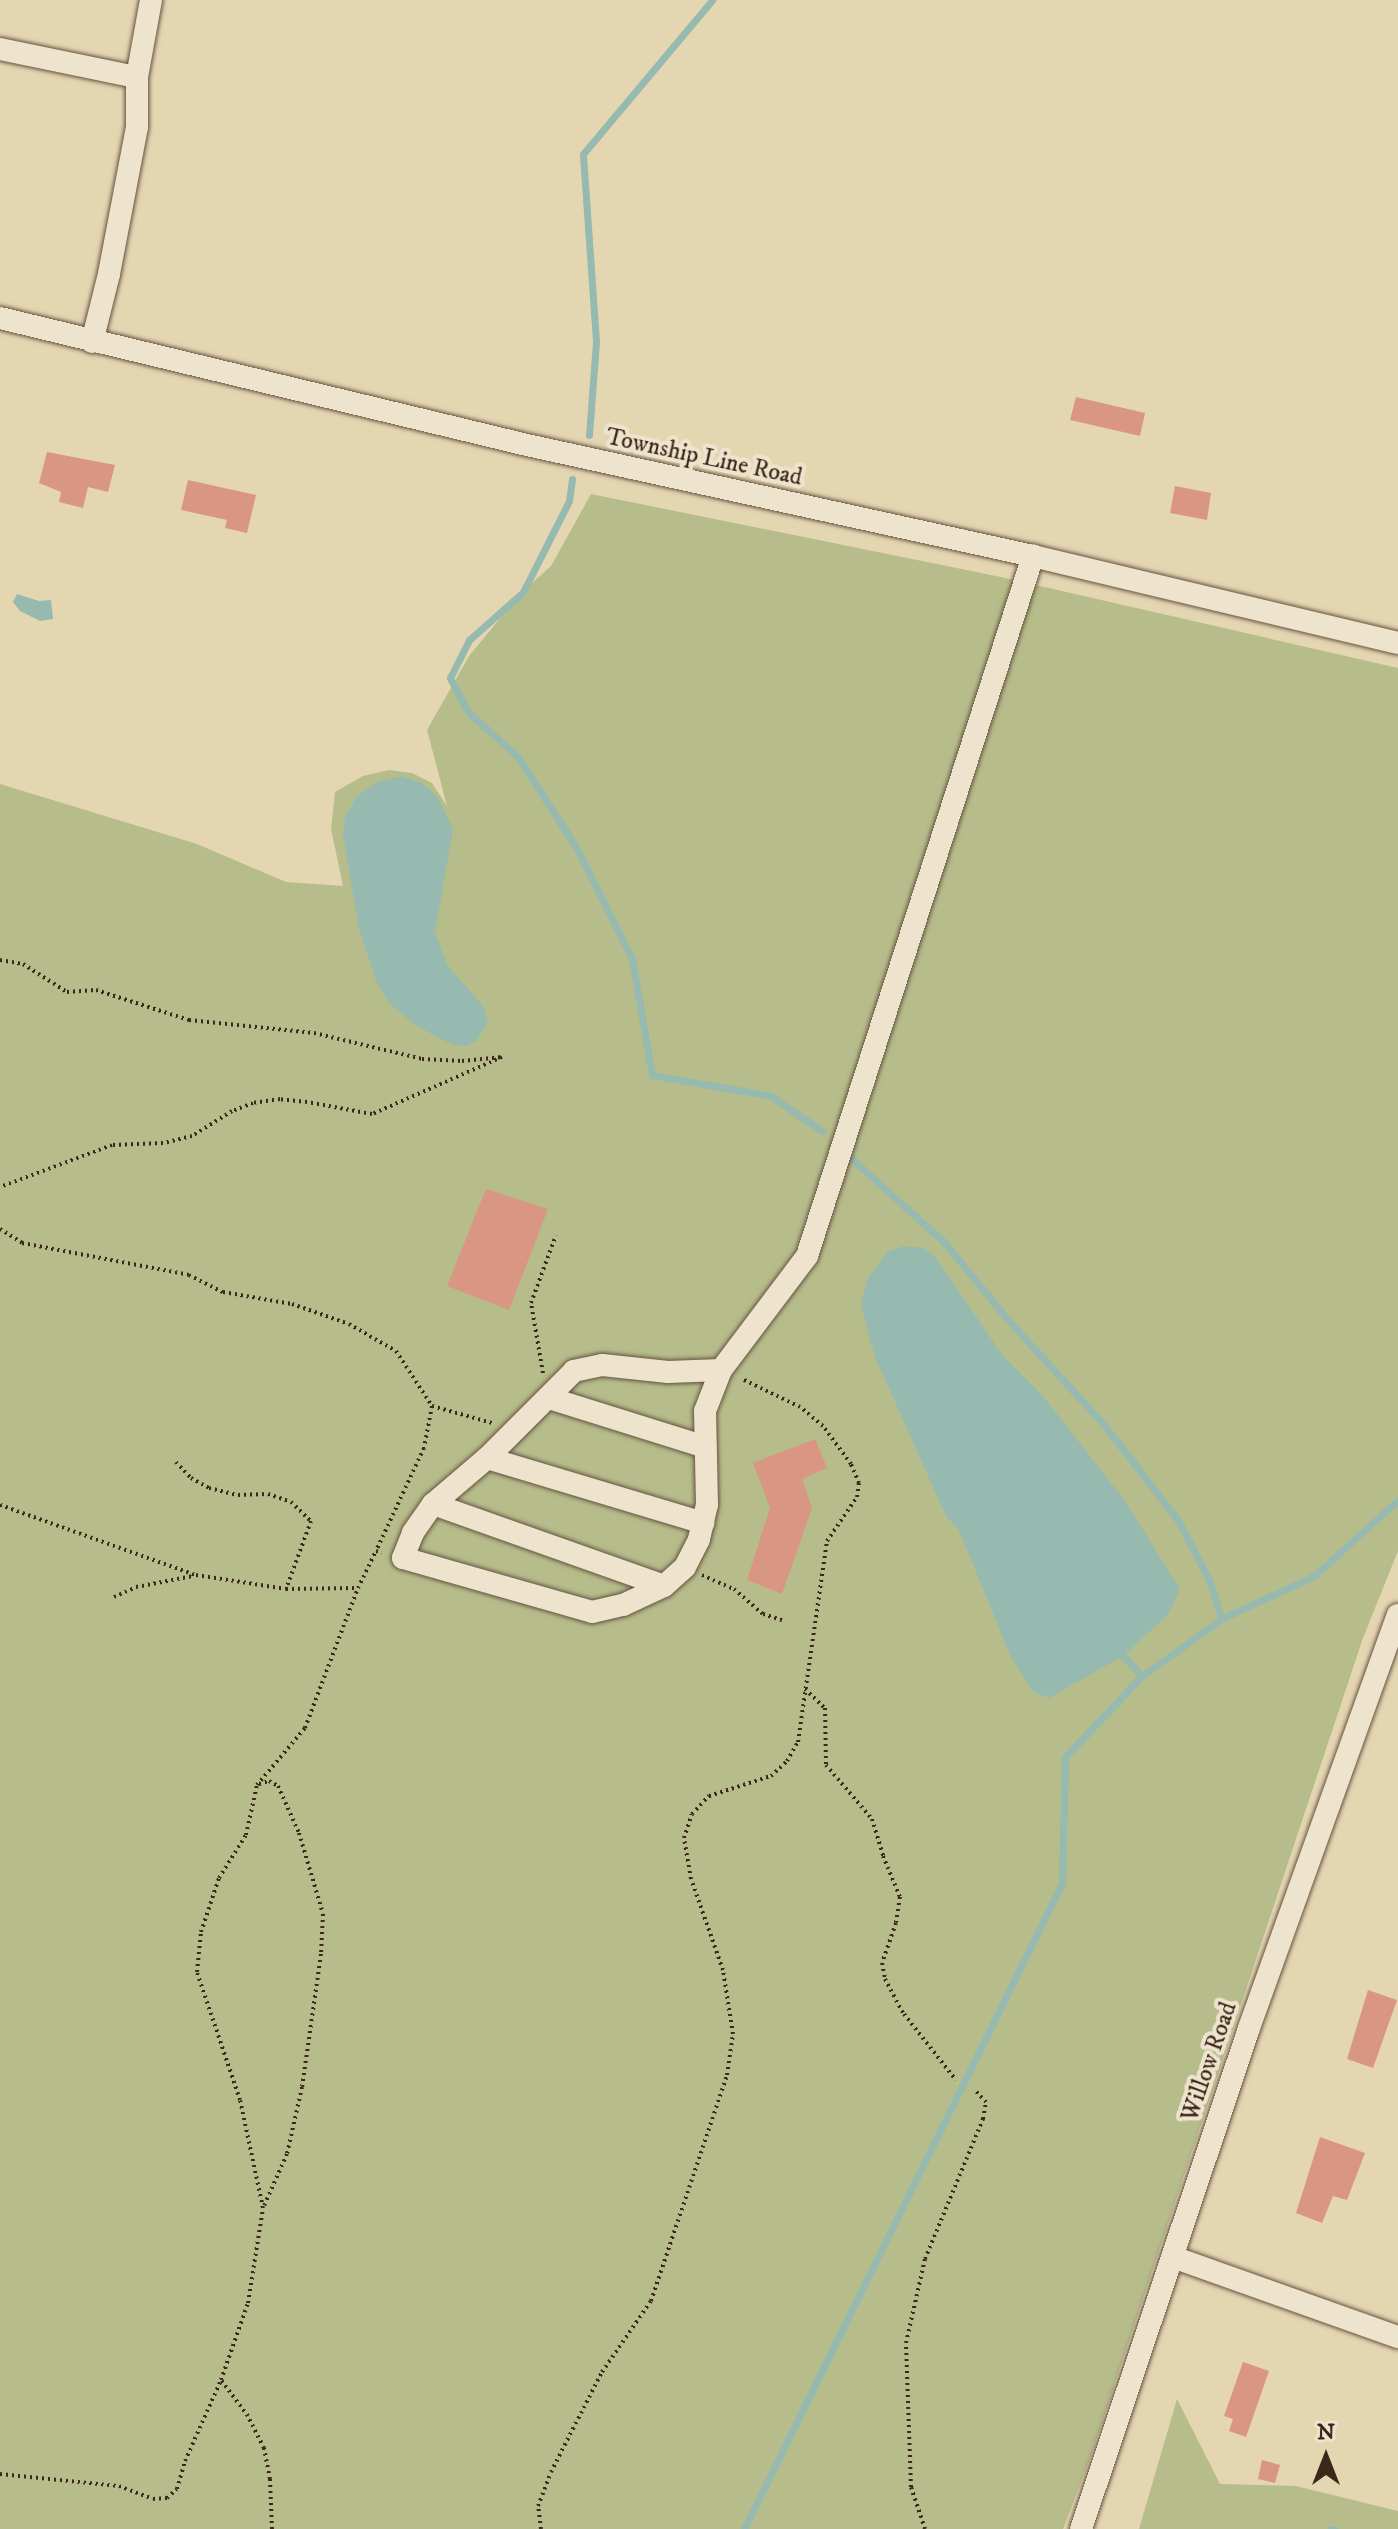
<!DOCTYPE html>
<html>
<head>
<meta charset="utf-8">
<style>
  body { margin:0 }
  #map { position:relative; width:1398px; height:2529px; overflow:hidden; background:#e5d6b2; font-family:"IM FELL DW Pica",serif }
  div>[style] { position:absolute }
  .green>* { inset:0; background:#b6bd8b }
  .water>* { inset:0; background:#96b9b0 }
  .stream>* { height:7px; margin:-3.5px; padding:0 3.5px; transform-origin:3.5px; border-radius:3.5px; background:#96b9b0 }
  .building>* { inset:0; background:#d99682 }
  .path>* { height:4px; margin-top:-2px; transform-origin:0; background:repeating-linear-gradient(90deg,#3c271b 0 2px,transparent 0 6px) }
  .roads { filter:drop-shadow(0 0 2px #665341) drop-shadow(0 0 2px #665341) }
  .minor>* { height:22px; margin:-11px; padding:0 11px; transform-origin:11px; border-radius:11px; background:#eee4cd }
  span { translate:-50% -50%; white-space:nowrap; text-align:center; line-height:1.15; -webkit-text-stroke:8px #eee4cd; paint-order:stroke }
  .street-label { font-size:24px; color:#3c271b }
  .north { position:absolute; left:1286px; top:2417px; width:80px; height:80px; -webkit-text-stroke:6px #eee4cd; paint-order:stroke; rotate:0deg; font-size:22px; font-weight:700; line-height:32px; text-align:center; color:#3c271b }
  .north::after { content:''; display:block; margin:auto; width:28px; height:36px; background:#3c271b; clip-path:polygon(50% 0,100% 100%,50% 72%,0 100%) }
</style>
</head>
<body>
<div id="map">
  <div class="green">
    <i style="clip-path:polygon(591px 494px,1001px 577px,1398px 668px,1398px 1551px,1363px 1638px,1088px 2464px,1063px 2529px,0 2529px,0 784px,197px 844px,286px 882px,343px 886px,331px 829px,335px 792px,363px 776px,389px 770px,412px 773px,432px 783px,447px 806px,427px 730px,469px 656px,520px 594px,551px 566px)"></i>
    <i style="clip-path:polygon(1177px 2399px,1220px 2484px,1296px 2486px,1398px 2511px,1398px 2529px,1139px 2529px)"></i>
  </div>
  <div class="water">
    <i style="clip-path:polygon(17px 594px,39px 601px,51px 600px,53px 619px,40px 621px,20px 611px,13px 602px)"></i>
    <i style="clip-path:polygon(402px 776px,422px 783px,438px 798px,453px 829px,435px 932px,447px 965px,483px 1006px,488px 1022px,476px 1041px,466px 1046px,454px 1045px,437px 1037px,414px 1024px,388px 1002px,376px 981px,359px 929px,343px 833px,345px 817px,356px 797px,378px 782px)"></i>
    <i style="clip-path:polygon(904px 1246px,924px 1248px,936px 1258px,1003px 1356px,1043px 1396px,1125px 1501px,1180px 1589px,1168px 1615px,1123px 1656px,1049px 1698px,1032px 1691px,1010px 1655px,959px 1530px,946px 1516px,875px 1357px,861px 1306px,867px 1280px,887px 1252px)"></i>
  </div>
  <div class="stream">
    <i style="left:589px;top:435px;width:94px;rotate:-85.7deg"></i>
    <i style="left:596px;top:341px;width:187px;rotate:-94deg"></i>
    <i style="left:583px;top:154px;width:201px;rotate:-50deg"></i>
    <i style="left:572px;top:479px;width:22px;rotate:98deg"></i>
    <i style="left:569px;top:501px;width:102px;rotate:116.8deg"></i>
    <i style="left:523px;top:592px;width:72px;rotate:138.4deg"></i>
    <i style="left:469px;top:640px;width:42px;rotate:116.6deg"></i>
    <i style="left:450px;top:678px;width:38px;rotate:62deg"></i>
    <i style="left:468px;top:712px;width:67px;rotate:42deg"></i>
    <i style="left:518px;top:757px;width:109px;rotate:57.3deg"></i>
    <i style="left:577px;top:849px;width:123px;rotate:63.4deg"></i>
    <i style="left:632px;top:959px;width:118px;rotate:80.2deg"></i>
    <i style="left:652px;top:1075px;width:121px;rotate:10deg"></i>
    <i style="left:771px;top:1096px;width:62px;rotate:34.5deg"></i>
    <i style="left:852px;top:1159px;width:124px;rotate:42.1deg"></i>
    <i style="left:944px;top:1242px;width:101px;rotate:50.6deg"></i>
    <i style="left:1008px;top:1320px;width:144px;rotate:47.5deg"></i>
    <i style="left:1105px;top:1426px;width:119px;rotate:52.2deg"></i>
    <i style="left:1178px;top:1520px;width:70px;rotate:62.7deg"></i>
    <i style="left:1210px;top:1582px;width:39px;rotate:73deg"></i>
    <i style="left:1123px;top:1656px;width:28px;rotate:46deg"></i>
    <i style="left:1142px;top:1676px;width:97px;rotate:-35.8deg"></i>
    <i style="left:1221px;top:1619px;width:102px;rotate:-24.8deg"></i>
    <i style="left:1314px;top:1576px;width:113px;rotate:-42.1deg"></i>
    <i style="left:744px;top:2529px;width:720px;rotate:-63.79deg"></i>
    <i style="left:1062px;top:1883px;width:126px;rotate:-88.6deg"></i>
    <i style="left:1065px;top:1757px;width:112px;rotate:-46.5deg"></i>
    <i style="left:1331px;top:2529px;width:3px"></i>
  </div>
  <div class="building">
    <i style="clip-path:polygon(1076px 397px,1145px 413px,1140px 436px,1070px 420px)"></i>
    <i style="clip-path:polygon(47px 452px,115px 465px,108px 492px,88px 487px,83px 508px,59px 502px,61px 492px,39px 483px)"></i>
    <i style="clip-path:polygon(188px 480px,256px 495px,247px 533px,225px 528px,227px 520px,181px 510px)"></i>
    <i style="clip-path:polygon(1175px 486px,1211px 493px,1207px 520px,1170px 513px)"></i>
    <i style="clip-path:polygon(486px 1189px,548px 1209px,509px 1310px,447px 1286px)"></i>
    <i style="clip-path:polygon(815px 1439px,827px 1468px,802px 1479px,812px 1508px,782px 1594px,747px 1580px,770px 1508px,753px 1463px)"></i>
    <i style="clip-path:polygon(1368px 1990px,1397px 2000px,1373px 2068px,1347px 2059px)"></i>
    <i style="clip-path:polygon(1320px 2137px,1365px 2153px,1347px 2200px,1333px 2196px,1322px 2223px,1296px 2213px)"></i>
    <i style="clip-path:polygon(1243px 2362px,1269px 2371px,1246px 2437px,1229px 2431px,1233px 2419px,1224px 2416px)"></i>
    <i style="clip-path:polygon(1262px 2460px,1280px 2465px,1275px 2483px,1258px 2479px)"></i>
  </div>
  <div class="path">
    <i style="left:0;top:960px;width:23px;rotate:10deg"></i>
    <i style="left:23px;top:964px;width:52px;rotate:32.5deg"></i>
    <i style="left:67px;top:992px;width:29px;rotate:-4deg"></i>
    <i style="left:96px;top:990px;width:98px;rotate:17.9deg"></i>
    <i style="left:189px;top:1020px;width:126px;rotate:5.9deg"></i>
    <i style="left:314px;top:1033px;width:111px;rotate:13.5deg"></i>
    <i style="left:422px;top:1059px;width:40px;rotate:2.9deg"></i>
    <i style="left:462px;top:1061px;width:40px;rotate:-5.7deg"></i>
    <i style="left:502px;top:1057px;width:142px;rotate:156.3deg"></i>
    <i style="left:372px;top:1114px;width:66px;rotate:-169.5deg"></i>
    <i style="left:307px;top:1102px;width:27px;rotate:-174deg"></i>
    <i style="left:280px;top:1099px;width:27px;rotate:172deg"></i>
    <i style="left:253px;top:1103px;width:22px;rotate:159deg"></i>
    <i style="left:232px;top:1111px;width:47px;rotate:148deg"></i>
    <i style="left:192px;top:1136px;width:30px;rotate:166deg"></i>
    <i style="left:163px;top:1143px;width:51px;rotate:177.8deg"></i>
    <i style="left:112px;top:1145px;width:120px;rotate:159.4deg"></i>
    <i style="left:0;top:1229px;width:26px;rotate:32deg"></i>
    <i style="left:22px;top:1243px;width:170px;rotate:10.8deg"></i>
    <i style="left:189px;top:1275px;width:38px;rotate:27deg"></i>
    <i style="left:223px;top:1292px;width:70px;rotate:9.9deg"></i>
    <i style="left:292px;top:1304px;width:60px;rotate:19.3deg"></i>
    <i style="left:349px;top:1324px;width:54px;rotate:29.9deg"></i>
    <i style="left:396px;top:1351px;width:66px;rotate:56.8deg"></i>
    <i style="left:432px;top:1406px;width:43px;rotate:100.8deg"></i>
    <i style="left:424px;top:1448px;width:114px;rotate:115deg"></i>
    <i style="left:543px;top:1373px;width:71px;rotate:-99.7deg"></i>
    <i style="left:531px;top:1303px;width:72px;rotate:-69.8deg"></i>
    <i style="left:432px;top:1406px;width:62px;rotate:15.8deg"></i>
    <i style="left:176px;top:1462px;width:22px;rotate:47deg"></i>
    <i style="left:191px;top:1478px;width:21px;rotate:29deg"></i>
    <i style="left:209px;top:1488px;width:30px;rotate:14deg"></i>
    <i style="left:238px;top:1495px;width:30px;rotate:-2deg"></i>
    <i style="left:268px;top:1494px;width:24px;rotate:19deg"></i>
    <i style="left:291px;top:1502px;width:28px;rotate:44deg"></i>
    <i style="left:311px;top:1521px;width:72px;rotate:110.2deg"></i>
    <i style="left:0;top:1505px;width:208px;rotate:19.7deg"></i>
    <i style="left:196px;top:1575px;width:91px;rotate:8.8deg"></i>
    <i style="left:286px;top:1589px;width:72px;rotate:-0.8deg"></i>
    <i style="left:702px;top:1575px;width:35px;rotate:24deg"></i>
    <i style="left:734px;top:1589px;width:38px;rotate:41deg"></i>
    <i style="left:763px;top:1614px;width:20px;rotate:18deg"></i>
    <i style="left:114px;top:1597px;width:24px;rotate:-24deg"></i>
    <i style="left:136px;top:1587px;width:58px;rotate:-10.9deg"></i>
    <i style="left:805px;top:1689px;width:28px;rotate:44deg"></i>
    <i style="left:825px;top:1708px;width:57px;rotate:89deg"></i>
    <i style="left:826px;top:1765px;width:71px;rotate:49.6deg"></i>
    <i style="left:872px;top:1819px;width:39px;rotate:73deg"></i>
    <i style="left:883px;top:1856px;width:44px;rotate:67.5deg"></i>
    <i style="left:900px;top:1897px;width:26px;rotate:99deg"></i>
    <i style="left:896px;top:1923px;width:42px;rotate:109.3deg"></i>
    <i style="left:882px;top:1963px;width:16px;rotate:79deg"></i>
    <i style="left:885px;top:1979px;width:40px;rotate:62deg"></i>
    <i style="left:904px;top:2014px;width:84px;rotate:51.8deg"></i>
    <i style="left:259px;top:1784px;width:10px;rotate:-17deg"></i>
    <i style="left:269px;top:1781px;width:10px;rotate:29deg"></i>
    <i style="left:278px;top:1786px;width:51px;rotate:65.9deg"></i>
    <i style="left:299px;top:1833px;width:84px;rotate:73.5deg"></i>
    <i style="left:323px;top:1914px;width:40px;rotate:92.9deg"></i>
    <i style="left:321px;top:1954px;width:134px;rotate:98.1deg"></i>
    <i style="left:302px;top:2087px;width:69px;rotate:102.6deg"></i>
    <i style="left:287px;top:2154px;width:59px;rotate:114deg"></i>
    <i style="left:0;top:2474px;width:120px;rotate:5.8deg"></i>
    <i style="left:119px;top:2486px;width:36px;rotate:21deg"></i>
    <i style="left:153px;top:2499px;width:14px;rotate:-4deg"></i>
    <i style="left:167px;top:2498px;width:13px;rotate:-42deg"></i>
    <i style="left:177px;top:2489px;width:29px;rotate:-74deg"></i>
    <i style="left:185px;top:2461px;width:89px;rotate:-66deg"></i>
    <i style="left:272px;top:2529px;width:50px;rotate:-92.3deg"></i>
    <i style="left:270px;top:2479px;width:32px;rotate:-101deg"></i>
    <i style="left:264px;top:2448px;width:36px;rotate:-117deg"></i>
    <i style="left:248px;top:2416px;width:45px;rotate:-126.9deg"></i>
    <i style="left:221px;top:2380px;width:82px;rotate:-70.7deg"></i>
    <i style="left:248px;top:2303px;width:96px;rotate:-81deg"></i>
    <i style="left:263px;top:2208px;width:110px;rotate:-102deg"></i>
    <i style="left:240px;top:2100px;width:135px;rotate:-108.6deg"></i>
    <i style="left:197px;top:1972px;width:40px;rotate:-84.3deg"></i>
    <i style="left:201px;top:1932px;width:57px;rotate:-71.6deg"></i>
    <i style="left:219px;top:1878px;width:51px;rotate:-57.9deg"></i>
    <i style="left:246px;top:1835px;width:51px;rotate:-77.6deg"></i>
    <i style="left:257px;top:1785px;width:75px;rotate:-49.9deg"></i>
    <i style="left:305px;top:1728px;width:150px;rotate:-69.3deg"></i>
    <i style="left:358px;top:1588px;width:41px;rotate:-64.1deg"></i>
    <i style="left:376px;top:1551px;width:6px;rotate:18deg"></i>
    <i style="left:541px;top:2529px;width:23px;rotate:-97deg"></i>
    <i style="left:538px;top:2506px;width:36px;rotate:-69deg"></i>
    <i style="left:551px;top:2472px;width:112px;rotate:-63deg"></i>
    <i style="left:602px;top:2372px;width:86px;rotate:-55.4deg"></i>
    <i style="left:651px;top:2301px;width:238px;rotate:-71.4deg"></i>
    <i style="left:727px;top:2075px;width:41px;rotate:-81.7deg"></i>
    <i style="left:733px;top:2034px;width:65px;rotate:-98.9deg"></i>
    <i style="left:723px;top:1970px;width:96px;rotate:-109.4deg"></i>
    <i style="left:691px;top:1879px;width:42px;rotate:-99.7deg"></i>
    <i style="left:684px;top:1838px;width:25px;rotate:-72deg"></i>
    <i style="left:692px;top:1814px;width:25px;rotate:-47deg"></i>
    <i style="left:709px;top:1796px;width:65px;rotate:-17.9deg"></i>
    <i style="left:771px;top:1776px;width:22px;rotate:-43deg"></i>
    <i style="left:787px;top:1761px;width:22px;rotate:-60deg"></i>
    <i style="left:798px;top:1742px;width:203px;rotate:-81.8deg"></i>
    <i style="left:827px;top:1541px;width:53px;rotate:-55.7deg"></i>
    <i style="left:857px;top:1497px;width:14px;rotate:-82deg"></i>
    <i style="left:859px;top:1483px;width:21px;rotate:-113deg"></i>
    <i style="left:851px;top:1464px;width:47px;rotate:-126.4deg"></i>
    <i style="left:823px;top:1426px;width:30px;rotate:-140deg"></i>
    <i style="left:800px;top:1407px;width:64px;rotate:-154.2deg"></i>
    <i style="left:925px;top:2529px;width:44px;rotate:-108.4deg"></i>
    <i style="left:911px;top:2487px;width:144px;rotate:-92deg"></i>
    <i style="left:906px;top:2343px;width:86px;rotate:-77.3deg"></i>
    <i style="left:925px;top:2259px;width:152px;rotate:-67.5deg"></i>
    <i style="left:983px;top:2119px;width:17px;rotate:-80deg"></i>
    <i style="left:986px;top:2102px;width:16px;rotate:-133deg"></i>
  </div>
  <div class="roads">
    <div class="minor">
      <i style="left:0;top:49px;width:140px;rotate:11.6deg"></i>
      <i style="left:137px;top:77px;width:50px;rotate:90deg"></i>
      <i style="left:137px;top:127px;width:150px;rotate:100.8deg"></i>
      <i style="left:109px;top:274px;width:70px;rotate:104deg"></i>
      <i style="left:137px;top:77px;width:78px;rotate:-79.7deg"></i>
      <i style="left:0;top:318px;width:542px;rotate:13.55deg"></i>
      <i style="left:527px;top:445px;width:518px;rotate:12.37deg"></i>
      <i style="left:1033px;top:556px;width:375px;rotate:13.4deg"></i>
      <i style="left:721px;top:1370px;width:53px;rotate:177.8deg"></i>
      <i style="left:668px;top:1372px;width:66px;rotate:-173.9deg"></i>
      <i style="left:602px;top:1365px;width:29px;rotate:168deg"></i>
      <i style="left:574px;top:1371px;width:123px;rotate:135deg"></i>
      <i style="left:487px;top:1458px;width:71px;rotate:139.6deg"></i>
      <i style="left:433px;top:1504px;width:35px;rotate:125deg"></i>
      <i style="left:413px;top:1533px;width:27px;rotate:112deg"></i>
      <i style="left:403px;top:1558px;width:197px;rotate:15.9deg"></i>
      <i style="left:592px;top:1612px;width:32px;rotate:-13deg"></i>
      <i style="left:623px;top:1605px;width:45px;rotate:-24.9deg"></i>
      <i style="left:664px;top:1586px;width:28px;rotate:-42deg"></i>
      <i style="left:685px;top:1567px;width:31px;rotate:-63deg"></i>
      <i style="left:699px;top:1539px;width:35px;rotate:-77deg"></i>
      <i style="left:707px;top:1505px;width:94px;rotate:-91.2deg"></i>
      <i style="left:705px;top:1411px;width:44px;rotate:-68.7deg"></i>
      <i style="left:721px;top:1370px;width:143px;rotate:-53deg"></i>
      <i style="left:807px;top:1256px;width:736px;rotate:-72.11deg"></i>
      <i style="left:549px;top:1398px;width:164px;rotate:17.4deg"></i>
      <i style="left:487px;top:1458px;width:226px;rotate:16.7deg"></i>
      <i style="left:433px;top:1504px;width:245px;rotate:19.5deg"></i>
      <i style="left:1173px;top:2257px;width:239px;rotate:19.6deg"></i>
      <i style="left:1081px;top:2529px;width:528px;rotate:-71.46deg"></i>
      <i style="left:1249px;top:2028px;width:439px;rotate:-70.2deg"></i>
    </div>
  </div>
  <div class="street-label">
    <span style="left:704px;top:458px;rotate:12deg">Township Line Road</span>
    <span style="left:1210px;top:2062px;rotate:-71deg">Willow Road</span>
  </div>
  <div class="north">N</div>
</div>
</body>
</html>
